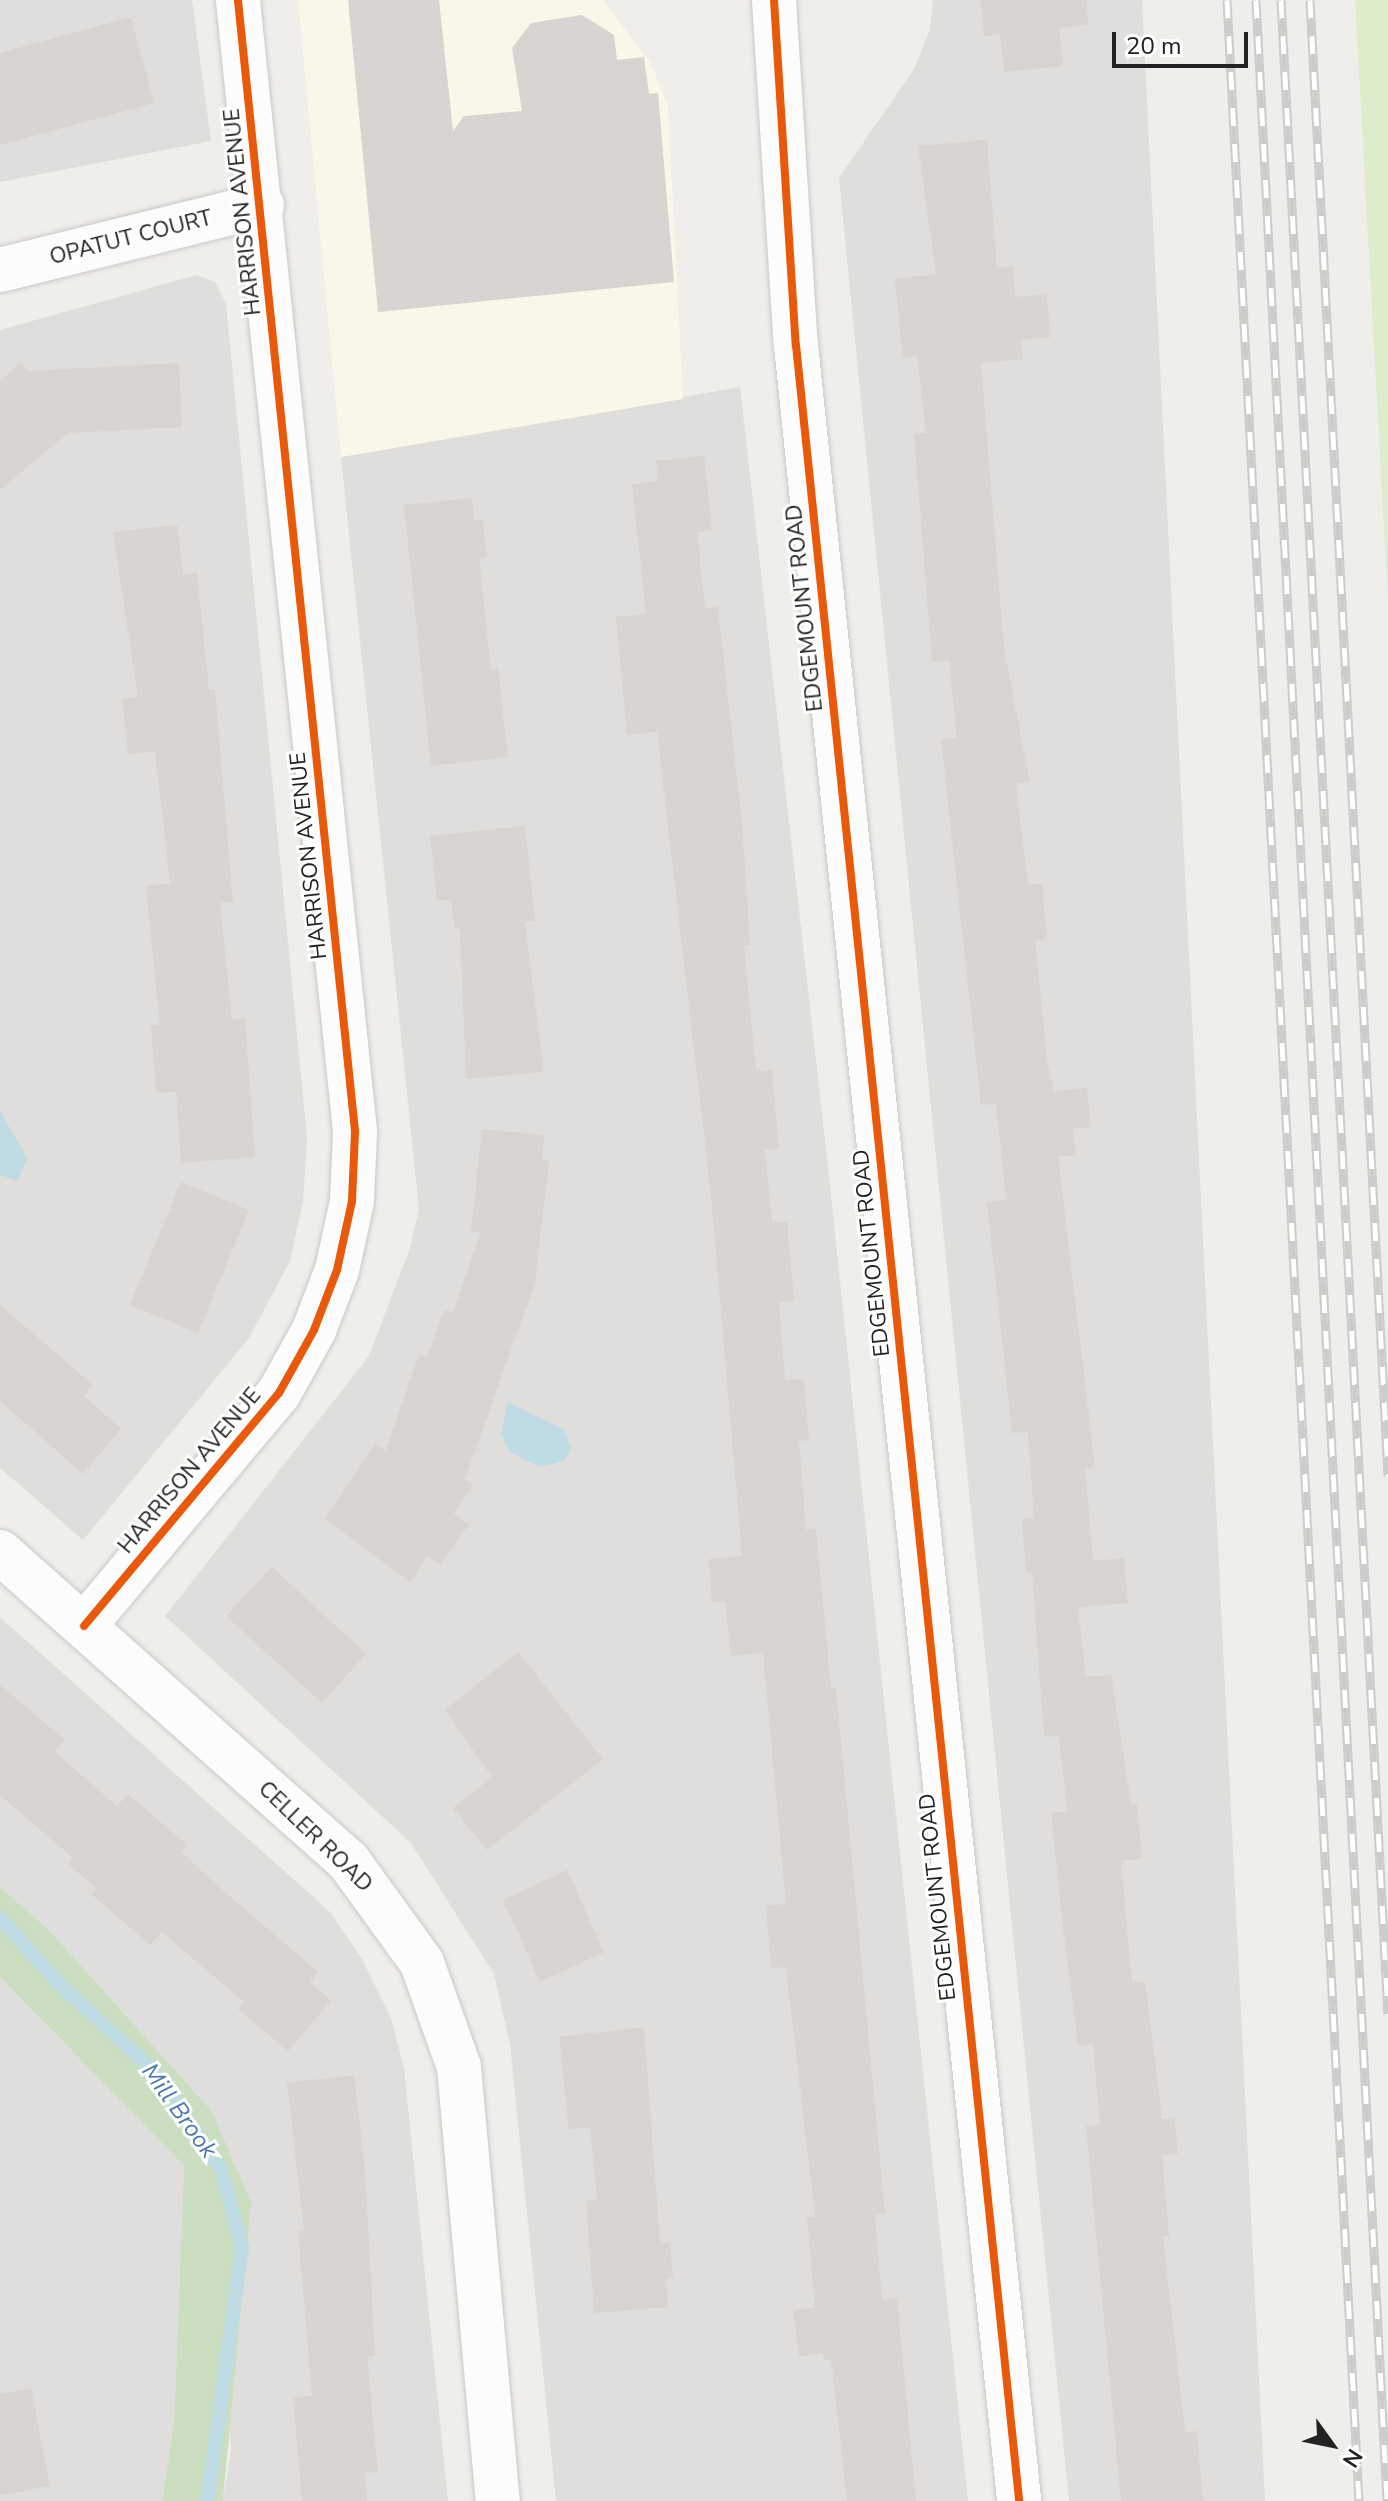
<!DOCTYPE html>
<html>
<head>
<meta charset="utf-8">
<style>
  body { margin:0 }
  #map { position:relative; width:1388px; height:2501px; overflow:hidden; background:#f0eeeb; font-family:"Nunito Sans",sans-serif }
  div>[style] { position:absolute }
  .residential>* { inset:0; background:#dfdedc }
  .education>* { inset:0; background:#f8f7e8 }
  .grass>* { inset:0; background:#ddeccb }
  .forest>* { inset:0; background:#cbdec1 }
  .water>* { inset:0; background:#bfdbe3 }
  .stream>* { height:14px; margin:-7px; padding:0 7px; transform-origin:7px; border-radius:7px; background:#bfdbe3 }
  .building>* { inset:0; background:#d7d4d2 }
  .roads { filter:drop-shadow(0 0 2px #c9c8c7) drop-shadow(0 0 2px #c9c8c7) }
  .minor>* { height:44px; margin:-22px; padding:0 22px; transform-origin:22px; border-radius:22px; background:#fdfcfc }
  .rail>* { height:9px; margin-top:-4.5px; transform-origin:0; background:repeating-linear-gradient(90deg,#fff 0 18px,#ccc 0 36px); box-sizing:border-box; border-block:2px solid #ccc }
  .cycleway>* { height:8px; margin:-4px; padding:0 4px; transform-origin:4px; border-radius:4px; background:#e8590c }
  span { translate:-50% -50%; white-space:nowrap; text-align:center; line-height:1.15; -webkit-text-stroke:6px #fff; paint-order:stroke }
  .street-label { font-size:22px; color:#222 }
  .water-label { font-size:24px; color:#4a7aab; font-style:italic }
  .north { position:absolute; left:1292px; top:2405px; width:80px; height:80px; -webkit-text-stroke:6px #fff; paint-order:stroke; rotate:123deg; font-size:22px; font-weight:700; line-height:32px; text-align:center; color:#222 }
  .north::after { content:''; display:block; margin:auto; width:28px; height:36px; background:#222; clip-path:polygon(50% 0,100% 100%,50% 72%,0 100%) }
  .scale { position:absolute; left:1112px; top:32px; width:136px; height:36px; box-sizing:border-box; border:4px solid #222; border-top:0; padding-left:10px; font-size:24px; line-height:28px; white-space:nowrap; color:#222; -webkit-text-stroke:6px #fff; paint-order:stroke }
</style>
</head>
<body>
<div id="map">
  <div class="residential">
    <i style="clip-path:polygon(0 0,192px 0,211px 141px,0 182px)"></i>
    <i style="clip-path:polygon(933px 0,1142px 0,1265px 2501px,1069px 2501px,839px 178px,914px 69px,930px 30px)"></i>
    <i style="clip-path:polygon(197px 275px,215px 282px,226px 304px,307px 1138px,303px 1202px,290px 1261px,249px 1338px,83px 1540px,0 1468px,0 330px)"></i>
    <i style="clip-path:polygon(740px 387px,828px 1167px,968px 2501px,556px 2501px,510px 2044px,494px 1974px,411px 1843px,165px 1616px,369px 1356px,410px 1248px,419px 1209px,341px 457px)"></i>
    <i style="clip-path:polygon(0 1617px,330px 1912px,362px 1959px,391px 2018px,404px 2068px,448px 2501px,223px 2501px,231px 2450px,211px 2110px,49px 1930px,0 1887px)"></i>
    <i style="clip-path:polygon(0 1977px,184px 2166px,174px 2422px,162px 2501px,0 2501px)"></i>
  </div>
  <div class="education">
    <i style="clip-path:polygon(298px 0,603px 0,651px 64px,668px 106px,683px 399px,341px 457px)"></i>
  </div>
  <div class="grass">
    <i style="clip-path:polygon(1355px 0,1388px 0,1388px 601px)"></i>
  </div>
  <div class="forest">
    <i style="clip-path:polygon(0 1887px,49px 1930px,211px 2110px,251px 2202px,223px 2501px,162px 2501px,174px 2422px,184px 2166px,0 1977px)"></i>
  </div>
  <div class="water">
    <i style="clip-path:polygon(0 1111px,27px 1158px,18px 1181px,0 1175px)"></i>
    <i style="clip-path:polygon(508px 1402px,565px 1430px,571px 1449px,564px 1461px,539px 1467px,510px 1452px,501px 1435px)"></i>
  </div>
  <div class="stream">
    <i style="left:0;top:1918px;width:93px;rotate:48.1deg"></i>
    <i style="left:62px;top:1987px;width:122px;rotate:42.3deg"></i>
    <i style="left:152px;top:2069px;width:121px;rotate:55.4deg"></i>
    <i style="left:221px;top:2169px;width:81px;rotate:74.9deg"></i>
    <i style="left:242px;top:2247px;width:256px;rotate:97.8deg"></i>
  </div>
  <div class="building">
    <i style="clip-path:polygon(348px 0,439px 0,453px 131px,464px 116px,522px 111px,512px 48px,531px 23px,582px 15px,614px 35px,617px 60px,644px 57px,649px 94px,658px 93px,674px 282px,378px 312px)"></i>
    <i style="clip-path:polygon(981px 0,1087px 0,1088px 25px,1059px 28px,1063px 66px,1004px 72px,1000px 34px,984px 36px)"></i>
    <i style="clip-path:polygon(131px 17px,154px 103px,0 145px,0 53px)"></i>
    <i style="clip-path:polygon(987px 140px,997px 268px,1013px 266px,1015px 297px,1046px 294px,1051px 337px,1021px 340px,1023px 359px,981px 363px,1004px 649px,1030px 782px,1016px 783px,1028px 885px,1042px 884px,1047px 939px,1035px 940px,1047px 1060px,1054px 1091px,1087px 1088px,1091px 1127px,1073px 1129px,1076px 1155px,1058px 1156px,1095px 1467px,1085px 1468px,1093px 1561px,1124px 1558px,1128px 1603px,1078px 1607px,1086px 1677px,1111px 1675px,1131px 1804px,1137px 1803px,1142px 1858px,1121px 1861px,1132px 1983px,1145px 1982px,1162px 2119px,1174px 2118px,1178px 2154px,1162px 2155px,1169px 2236px,1163px 2236px,1185px 2432px,1197px 2431px,1203px 2501px,1121px 2501px,1086px 2126px,1100px 2125px,1093px 2044px,1078px 2046px,1063px 1928px,1051px 1813px,1067px 1811px,1059px 1736px,1044px 1737px,1032px 1571px,1026px 1572px,1022px 1519px,1034px 1518px,1028px 1432px,1012px 1433px,987px 1202px,1006px 1200px,996px 1104px,981px 1105px,941px 739px,957px 738px,949px 661px,932px 662px,914px 434px,926px 433px,917px 356px,903px 358px,895px 279px,936px 274px,918px 146px)"></i>
    <i style="clip-path:polygon(21px 363px,28px 371px,179px 363px,182px 427px,68px 433px,0 490px,0 381px)"></i>
    <i style="clip-path:polygon(704px 456px,712px 530px,697px 532px,705px 608px,718px 607px,742px 823px,750px 945px,744px 945px,756px 1071px,772px 1070px,779px 1149px,765px 1150px,772px 1223px,787px 1222px,794px 1301px,779px 1302px,785px 1380px,804px 1379px,809px 1440px,799px 1441px,806px 1530px,816px 1529px,831px 1688px,836px 1688px,885px 2214px,875px 2215px,882px 2300px,897px 2298px,916px 2501px,847px 2501px,831px 2359px,824px 2360px,823px 2353px,799px 2356px,793px 2310px,815px 2308px,807px 2217px,815px 2217px,786px 1967px,771px 1968px,766px 1906px,786px 1904px,763px 1653px,731px 1656px,725px 1601px,712px 1602px,709px 1559px,742px 1556px,711px 1195px,657px 732px,627px 735px,616px 617px,646px 614px,632px 484px,658px 481px,656px 461px)"></i>
    <i style="clip-path:polygon(472px 498px,474px 520px,483px 520px,487px 557px,479px 558px,491px 670px,498px 669px,508px 757px,431px 766px,404px 505px)"></i>
    <i style="clip-path:polygon(177px 525px,183px 575px,197px 573px,209px 690px,215px 689px,233px 902px,220px 903px,232px 1020px,245px 1018px,255px 1157px,181px 1163px,176px 1092px,156px 1093px,151px 1026px,160px 1025px,146px 886px,170px 883px,155px 751px,128px 754px,122px 699px,138px 697px,113px 532px)"></i>
    <i style="clip-path:polygon(525px 826px,535px 921px,525px 922px,544px 1072px,466px 1079px,460px 929px,455px 929px,451px 900px,437px 901px,430px 836px)"></i>
    <i style="clip-path:polygon(482px 1129px,544px 1135px,542px 1160px,549px 1161px,535px 1283px,465px 1479px,473px 1485px,454px 1514px,469px 1524px,441px 1565px,427px 1556px,410px 1582px,325px 1519px,375px 1444px,386px 1451px,419px 1354px,427px 1357px,444px 1310px,453px 1313px,481px 1232px,471px 1231px)"></i>
    <i style="clip-path:polygon(181px 1182px,249px 1210px,198px 1333px,130px 1305px)"></i>
    <i style="clip-path:polygon(0 1305px,93px 1385px,84px 1396px,121px 1429px,83px 1474px,0 1401px)"></i>
    <i style="clip-path:polygon(272px 1567px,366px 1654px,322px 1703px,226px 1616px)"></i>
    <i style="clip-path:polygon(518px 1652px,603px 1759px,487px 1850px,453px 1808px,492px 1777px,445px 1710px)"></i>
    <i style="clip-path:polygon(0 1685px,65px 1740px,55px 1752px,117px 1806px,128px 1794px,187px 1845px,181px 1851px,212px 1881px,318px 1972px,310px 1982px,331px 2001px,288px 2051px,238px 2009px,244px 2002px,162px 1932px,150px 1945px,91px 1894px,96px 1888px,68px 1864px,73px 1858px,0 1795px)"></i>
    <i style="clip-path:polygon(567px 1870px,604px 1952px,540px 1982px,503px 1900px)"></i>
    <i style="clip-path:polygon(644px 2027px,660px 2243px,670px 2242px,673px 2278px,666px 2278px,668px 2307px,594px 2313px,586px 2201px,597px 2200px,590px 2127px,569px 2130px,559px 2037px)"></i>
    <i style="clip-path:polygon(354px 2075px,365px 2169px,375px 2356px,367px 2357px,378px 2472px,365px 2473px,367px 2501px,302px 2501px,293px 2398px,312px 2396px,298px 2231px,304px 2230px,287px 2083px)"></i>
    <i style="clip-path:polygon(31px 2388px,50px 2486px,0 2495px,0 2394px)"></i>
  </div>
  <div class="roads">
    <div class="minor">
      <i style="left:774px;top:0;width:346px;rotate:86.4deg"></i>
      <i style="left:796px;top:345px;width:2168px;rotate:84.09deg"></i>
      <i style="left:0;top:270px;width:270px;rotate:-13.9deg"></i>
      <i style="left:0;top:1552px;width:467px;rotate:41.6deg"></i>
      <i style="left:349px;top:1862px;width:125px;rotate:54.1deg"></i>
      <i style="left:422px;top:1963px;width:110px;rotate:70.4deg"></i>
      <i style="left:459px;top:2067px;width:436px;rotate:84.9deg"></i>
      <i style="left:84px;top:1626px;width:304px;rotate:-50.1deg"></i>
      <i style="left:279px;top:1393px;width:72px;rotate:-60.9deg"></i>
      <i style="left:314px;top:1330px;width:64px;rotate:-69deg"></i>
      <i style="left:337px;top:1270px;width:71px;rotate:-77.7deg"></i>
      <i style="left:352px;top:1201px;width:70px;rotate:-87.5deg"></i>
      <i style="left:355px;top:1131px;width:1137px;rotate:-95.91deg"></i>
    </div>
  </div>
  <div class="rail">
    <i style="left:1227px;top:0;width:2504px;rotate:86.98deg"></i>
    <i style="left:1256px;top:0;width:2504px;rotate:87deg"></i>
    <i style="left:1281px;top:0;width:2017px;rotate:86.96deg"></i>
    <i style="left:1310px;top:0;width:1478px;rotate:86.97deg"></i>
  </div>
  <div class="cycleway">
    <i style="left:774px;top:0;width:346px;rotate:86.4deg"></i>
    <i style="left:796px;top:345px;width:2168px;rotate:84.09deg"></i>
    <i style="left:84px;top:1626px;width:304px;rotate:-50.1deg"></i>
    <i style="left:279px;top:1393px;width:72px;rotate:-60.9deg"></i>
    <i style="left:314px;top:1330px;width:64px;rotate:-69deg"></i>
    <i style="left:337px;top:1270px;width:71px;rotate:-77.7deg"></i>
    <i style="left:352px;top:1201px;width:70px;rotate:-87.5deg"></i>
    <i style="left:355px;top:1131px;width:1137px;rotate:-95.91deg"></i>
  </div>
  <div class="street-label">
    <span style="left:243px;top:212px;rotate:-96deg">HARRISON AVENUE</span>
    <span style="left:131px;top:238px;rotate:-14deg">OPATUT COURT</span>
    <span style="left:805px;top:608px;rotate:-96deg">EDGEMOUNT ROAD</span>
    <span style="left:309px;top:856px;rotate:-96deg">HARRISON AVENUE</span>
    <span style="left:872px;top:1253px;rotate:-96deg">EDGEMOUNT ROAD</span>
    <span style="left:190px;top:1471px;rotate:-50deg">HARRISON AVENUE</span>
    <span style="left:315px;top:1837px;rotate:44deg">CELLER ROAD</span>
    <span style="left:938px;top:1897px;rotate:-96deg">EDGEMOUNT ROAD</span>
  </div>
  <div class="water-label">
    <span style="left:179px;top:2111px;rotate:54deg">Mill Brook</span>
  </div>
  <div class="north">N</div>
  <div class="scale">20 m</div>
</div>
</body>
</html>
